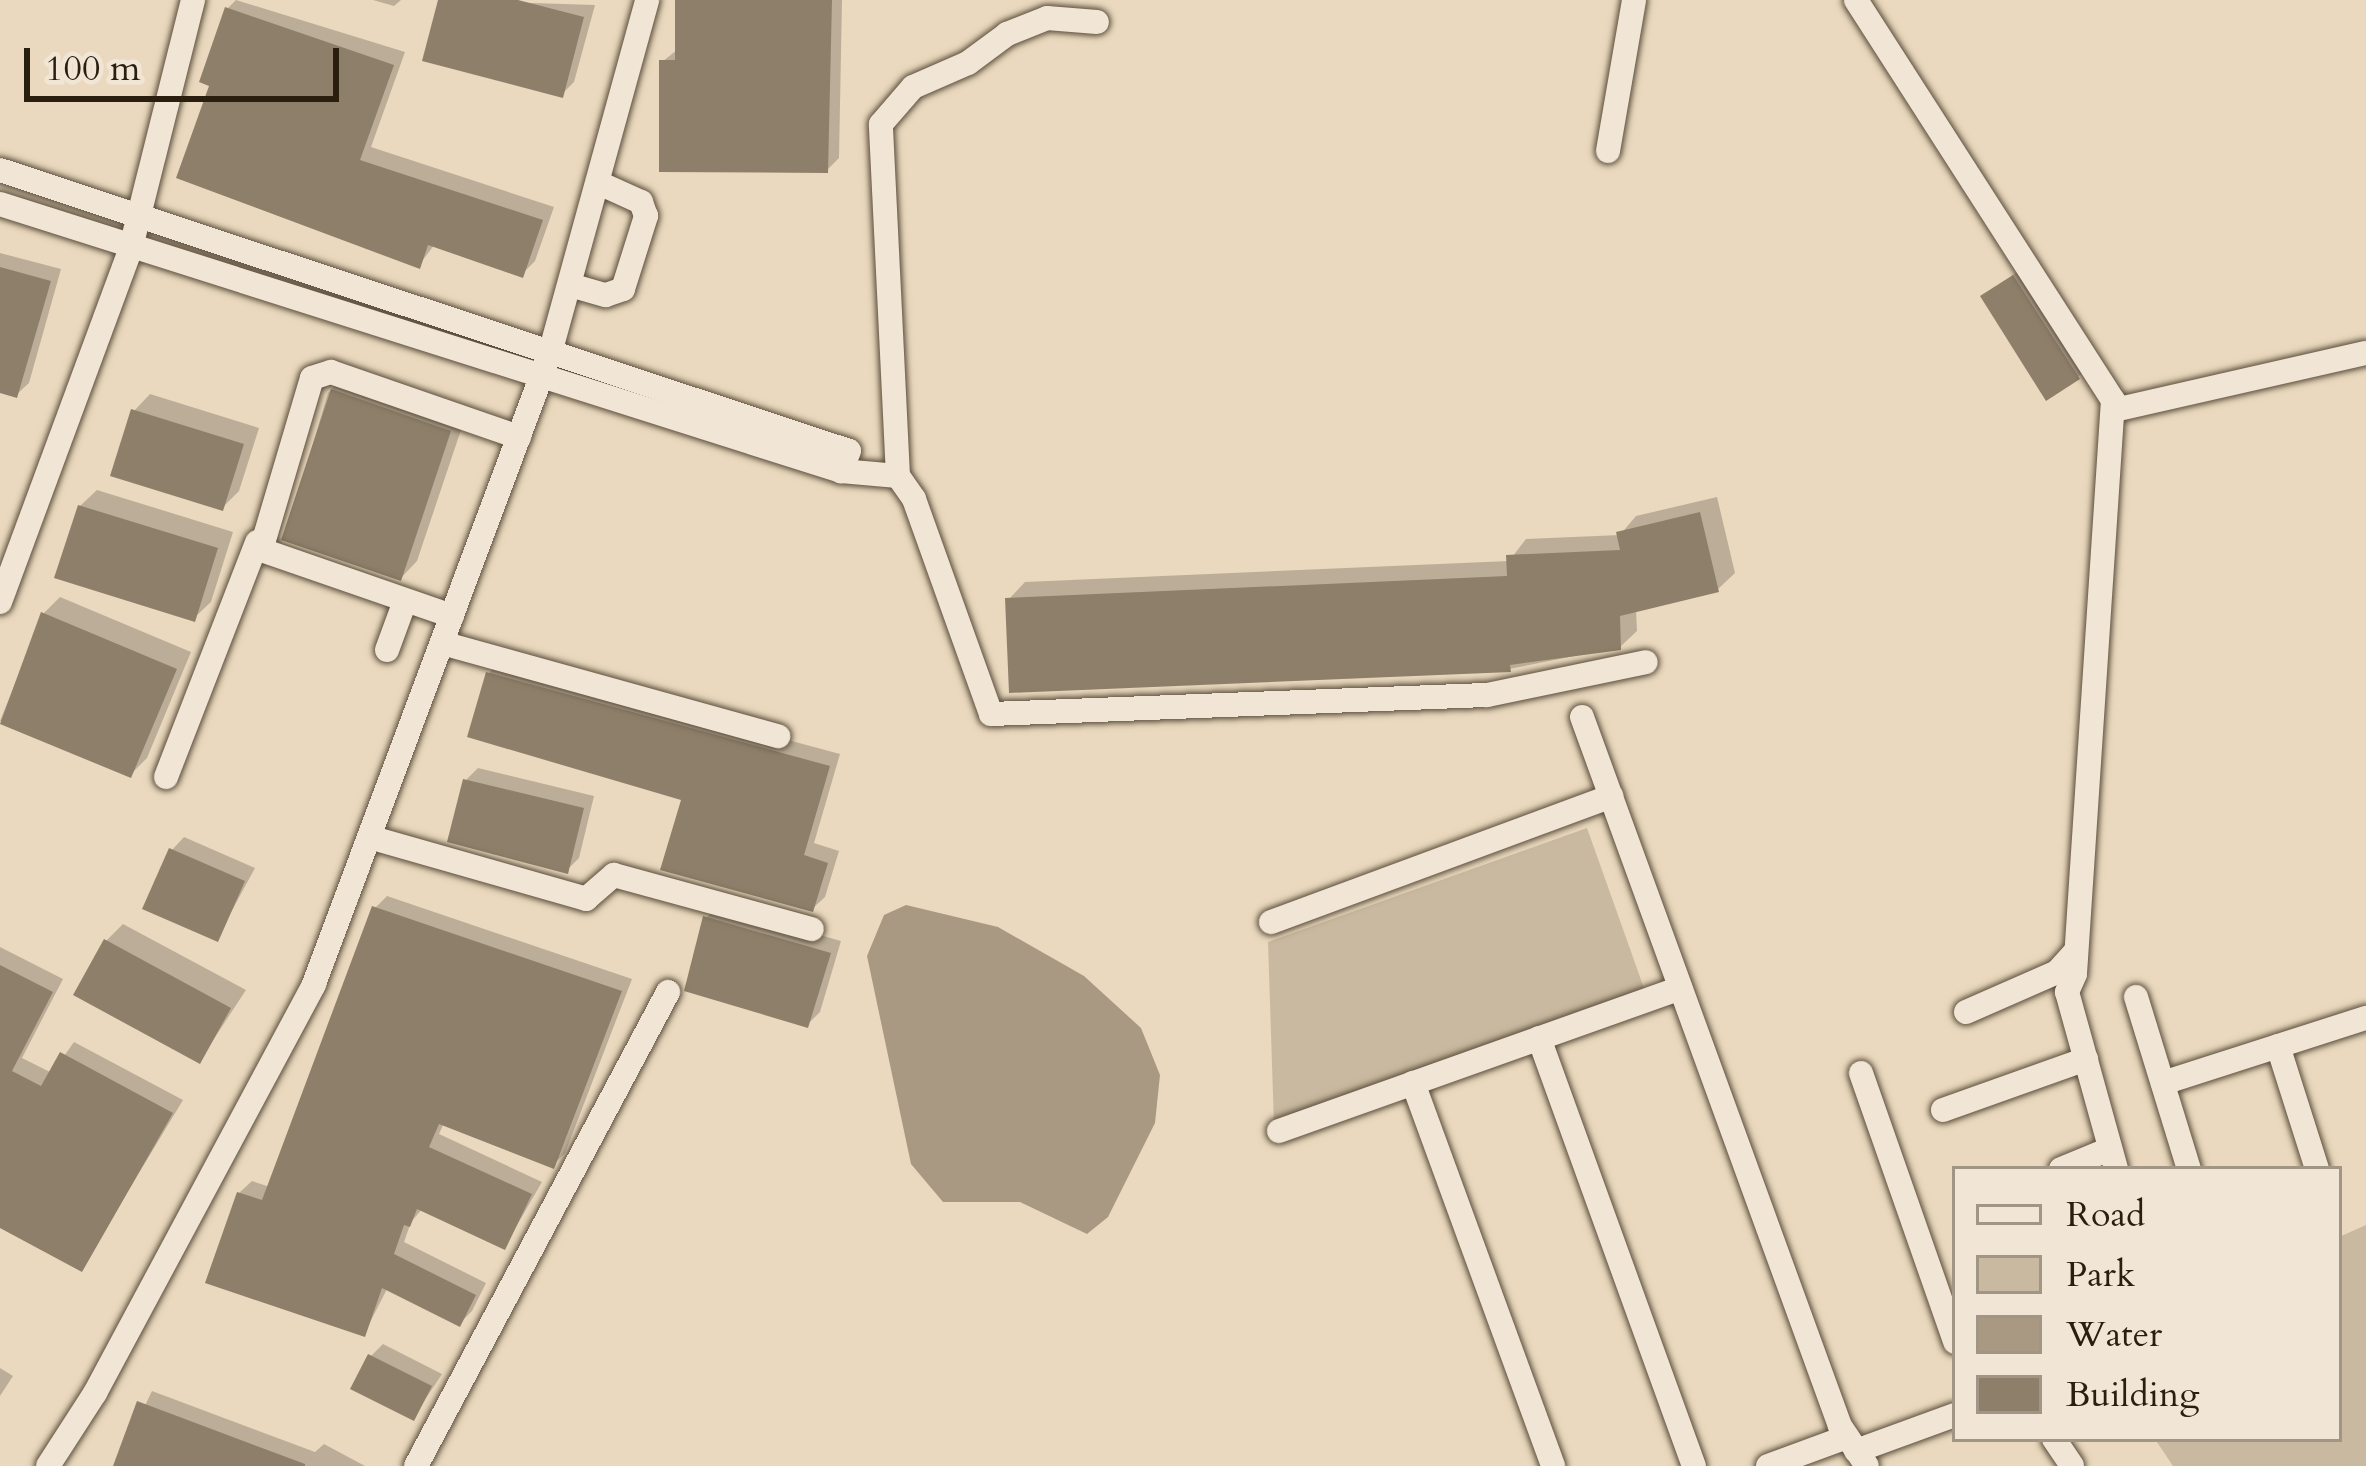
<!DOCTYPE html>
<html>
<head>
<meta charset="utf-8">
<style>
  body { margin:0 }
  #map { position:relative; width:2366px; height:1466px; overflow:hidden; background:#ead9be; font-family:Cardo,serif }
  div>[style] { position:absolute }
  .green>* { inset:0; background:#c9b9a0 }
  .water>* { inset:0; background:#a99982 }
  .shadow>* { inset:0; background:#0003 }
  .building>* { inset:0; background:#8e7f6a }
  .roads { filter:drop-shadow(0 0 3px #5a4d3b) drop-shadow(0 0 3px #5a4d3b) }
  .minor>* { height:24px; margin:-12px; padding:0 12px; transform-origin:12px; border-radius:12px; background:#f1e6d5 }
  span { translate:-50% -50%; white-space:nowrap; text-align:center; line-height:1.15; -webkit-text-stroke:9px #f1e6d5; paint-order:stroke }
  .legend { position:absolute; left:1952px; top:1166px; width:390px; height:276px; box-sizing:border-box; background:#f1e6d5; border:3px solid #a19686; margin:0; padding:15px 21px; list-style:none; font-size:36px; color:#2a1e0f }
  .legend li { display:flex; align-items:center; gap:24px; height:60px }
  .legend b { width:60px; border:3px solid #a19686 }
  .scale { position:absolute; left:24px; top:48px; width:315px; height:54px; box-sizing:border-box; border:6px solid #2a1e0f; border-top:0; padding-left:15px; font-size:36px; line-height:42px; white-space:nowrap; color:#2a1e0f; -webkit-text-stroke:9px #f1e6d5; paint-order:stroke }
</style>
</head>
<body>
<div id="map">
  <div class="green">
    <i style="clip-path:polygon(1587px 828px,1645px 991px,1274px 1125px,1268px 942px)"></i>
    <i style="clip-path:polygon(2366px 1225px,2366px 1466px,2173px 1466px,2155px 1439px,2339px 1439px,2339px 1237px)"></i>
  </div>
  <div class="water">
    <i style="clip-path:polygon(906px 905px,998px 927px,1084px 976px,1141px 1028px,1160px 1075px,1155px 1123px,1108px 1217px,1087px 1234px,1020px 1202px,943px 1202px,911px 1164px,867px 956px,884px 915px)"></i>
  </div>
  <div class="shadow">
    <i style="clip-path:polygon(236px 0,405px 52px,371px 147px,554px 207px,535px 261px,522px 274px,435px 244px,419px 265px,228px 8px)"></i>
    <i style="clip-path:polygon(373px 0,401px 0,394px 6px)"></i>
    <i style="clip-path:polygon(441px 0,595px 5px,574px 82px,562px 94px)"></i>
    <i style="clip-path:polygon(678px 0,842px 0,839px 158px,827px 170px,662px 62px,678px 49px)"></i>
    <i style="clip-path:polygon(0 253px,61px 269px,29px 383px,16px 395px,0 390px)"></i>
    <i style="clip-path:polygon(2026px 265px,2090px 365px,2078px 377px,1984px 297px)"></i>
    <i style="clip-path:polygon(345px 376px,466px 415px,417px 561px,401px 578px,285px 538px,328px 393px)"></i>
    <i style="clip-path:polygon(150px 394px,259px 428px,239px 491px,222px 508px,134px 411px)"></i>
    <i style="clip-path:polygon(97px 490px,233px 532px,211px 602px,194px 618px,80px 506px)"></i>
    <i style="clip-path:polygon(1717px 497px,1735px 573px,1718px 589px,1636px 609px,1637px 631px,1620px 647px,1509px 669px,1009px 599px,1025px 582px,1509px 561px,1526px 539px,1620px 535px,1636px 516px)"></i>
    <i style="clip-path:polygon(60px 597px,191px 652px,147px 758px,130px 775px,0 721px,43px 614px)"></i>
    <i style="clip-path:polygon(500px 662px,840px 754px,814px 843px,839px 851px,825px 897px,812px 909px,685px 798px,488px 674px)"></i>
    <i style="clip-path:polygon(478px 768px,594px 796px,579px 858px,567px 870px,466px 780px)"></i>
    <i style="clip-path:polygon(184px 837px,255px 868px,217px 938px,172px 850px)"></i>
    <i style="clip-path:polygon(387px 896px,632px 979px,565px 1153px,553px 1165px,444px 1123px,439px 1134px,542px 1182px,505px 1246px,423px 1208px,411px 1222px,404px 1242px,486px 1283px,472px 1311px,460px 1323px,388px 1287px,364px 1334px,239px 1193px,252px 1181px,270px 1187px,375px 908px)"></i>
    <i style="clip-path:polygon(718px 906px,841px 941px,820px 1012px,808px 1024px,706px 918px)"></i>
    <i style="clip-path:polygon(123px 924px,246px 990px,200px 1060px,106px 941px)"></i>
    <i style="clip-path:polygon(0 947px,63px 979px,22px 1058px,52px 1073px,74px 1042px,183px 1100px,81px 1269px,0 1225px)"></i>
    <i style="clip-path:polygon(383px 1344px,442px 1374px,413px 1418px,371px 1356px)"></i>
    <i style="clip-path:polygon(0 1368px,13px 1376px,0 1396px)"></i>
    <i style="clip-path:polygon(152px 1391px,315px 1452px,324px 1444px,365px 1466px,116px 1466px)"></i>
  </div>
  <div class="building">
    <i style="clip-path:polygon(438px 0,518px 0,584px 17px,563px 98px,422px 61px)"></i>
    <i style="clip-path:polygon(675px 0,832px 0,828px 173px,659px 172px,659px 60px,675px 60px)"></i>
    <i style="clip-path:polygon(225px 7px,394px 65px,360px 160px,543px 220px,523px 278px,428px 245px,420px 269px,176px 178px,209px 86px,199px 82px)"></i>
    <i style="clip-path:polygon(0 267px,51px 281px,17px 398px,0 393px)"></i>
    <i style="clip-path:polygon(2013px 275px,2080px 379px,2046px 401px,1980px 296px)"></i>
    <i style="clip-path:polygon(331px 389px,451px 431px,401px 581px,281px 540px)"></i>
    <i style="clip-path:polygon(131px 409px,244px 444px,223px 511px,110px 476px)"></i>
    <i style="clip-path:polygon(78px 505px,218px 548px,195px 622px,54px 578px)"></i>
    <i style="clip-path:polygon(1700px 512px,1719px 592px,1620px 616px,1621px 650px,1510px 665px,1511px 672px,1009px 693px,1005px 598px,1507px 576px,1506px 555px,1620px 550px,1616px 532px)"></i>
    <i style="clip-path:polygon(41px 612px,177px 669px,131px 778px,0 724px)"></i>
    <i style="clip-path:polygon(486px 672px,830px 766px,804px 855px,828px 863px,813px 912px,660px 870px,681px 800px,467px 737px)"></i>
    <i style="clip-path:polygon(463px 779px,584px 808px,568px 874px,447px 842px)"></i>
    <i style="clip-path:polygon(169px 848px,245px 881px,218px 942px,142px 909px)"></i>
    <i style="clip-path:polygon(372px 906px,622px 991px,554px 1169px,439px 1124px,429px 1147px,532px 1194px,505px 1250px,417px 1209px,410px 1227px,404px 1225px,394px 1254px,476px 1295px,460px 1327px,382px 1288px,365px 1337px,205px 1283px,237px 1192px,262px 1200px)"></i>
    <i style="clip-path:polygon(703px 916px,831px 953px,808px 1028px,684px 991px)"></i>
    <i style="clip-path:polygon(104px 939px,231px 1008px,200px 1064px,73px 995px)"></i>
    <i style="clip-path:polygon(0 965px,53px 992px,12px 1071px,41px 1086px,60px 1052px,173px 1113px,82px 1272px,0 1228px)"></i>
    <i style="clip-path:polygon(368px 1354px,432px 1386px,414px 1421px,350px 1389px)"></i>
    <i style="clip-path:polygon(137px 1401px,305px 1464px,305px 1466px,113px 1466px)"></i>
  </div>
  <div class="roads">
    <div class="minor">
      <i style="left:1856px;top:0;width:486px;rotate:57.3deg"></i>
      <i style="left:2119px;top:409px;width:253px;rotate:-12.8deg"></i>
      <i style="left:1608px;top:151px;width:153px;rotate:-80.2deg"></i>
      <i style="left:0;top:170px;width:894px;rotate:18.31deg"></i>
      <i style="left:849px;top:451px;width:22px;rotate:112deg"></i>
      <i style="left:0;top:204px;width:882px;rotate:17.61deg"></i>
      <i style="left:841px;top:471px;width:57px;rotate:5deg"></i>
      <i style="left:898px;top:476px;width:28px;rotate:55deg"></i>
      <i style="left:914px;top:499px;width:228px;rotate:70.3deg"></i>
      <i style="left:991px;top:714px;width:496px;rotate:-2.2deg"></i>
      <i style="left:1487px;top:695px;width:162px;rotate:-11.7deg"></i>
      <i style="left:570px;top:285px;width:37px;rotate:16deg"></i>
      <i style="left:606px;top:295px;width:18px;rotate:-19deg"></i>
      <i style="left:623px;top:289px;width:77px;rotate:-72.5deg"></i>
      <i style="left:646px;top:216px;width:15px;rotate:-110deg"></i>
      <i style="left:641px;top:202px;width:46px;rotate:-155.7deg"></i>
      <i style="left:2113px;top:400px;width:575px;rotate:93.79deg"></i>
      <i style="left:2075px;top:974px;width:20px;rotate:114deg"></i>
      <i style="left:2067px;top:992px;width:184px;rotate:74.5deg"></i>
      <i style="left:898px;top:476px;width:352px;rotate:-92.8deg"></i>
      <i style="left:881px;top:124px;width:49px;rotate:-49.1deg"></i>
      <i style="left:913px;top:87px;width:60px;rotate:-23.6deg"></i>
      <i style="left:968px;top:63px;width:49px;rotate:-36.6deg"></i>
      <i style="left:1007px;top:34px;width:43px;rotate:-21.8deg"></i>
      <i style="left:1047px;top:18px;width:50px;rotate:4.6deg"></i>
      <i style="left:0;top:602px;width:378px;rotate:-69.7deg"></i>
      <i style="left:131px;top:247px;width:255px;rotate:-75.9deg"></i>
      <i style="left:452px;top:616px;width:202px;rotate:-160.9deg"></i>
      <i style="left:261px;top:550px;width:179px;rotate:-73.5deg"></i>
      <i style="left:312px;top:378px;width:20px;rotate:-18deg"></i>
      <i style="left:331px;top:372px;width:199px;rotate:19.1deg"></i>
      <i style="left:442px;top:643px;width:349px;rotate:15.5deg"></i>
      <i style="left:387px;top:650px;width:52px;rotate:-69.8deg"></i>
      <i style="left:1582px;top:717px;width:754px;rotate:70deg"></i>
      <i style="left:1840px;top:1426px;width:48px;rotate:56deg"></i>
      <i style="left:166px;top:777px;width:252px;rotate:-68.8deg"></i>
      <i style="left:369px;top:837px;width:226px;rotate:15.9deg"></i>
      <i style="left:586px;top:899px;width:37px;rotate:-41deg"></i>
      <i style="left:614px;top:875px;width:205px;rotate:15.3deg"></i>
      <i style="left:1271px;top:922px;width:363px;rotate:-20.3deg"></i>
      <i style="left:2136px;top:997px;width:180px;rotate:72.9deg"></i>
      <i style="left:1966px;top:1012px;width:99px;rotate:-23.7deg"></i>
      <i style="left:2057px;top:972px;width:28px;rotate:-48deg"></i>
      <i style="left:1539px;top:1038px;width:455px;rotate:70.1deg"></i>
      <i style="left:2278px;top:1046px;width:129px;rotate:72.4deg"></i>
      <i style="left:1861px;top:1073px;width:285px;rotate:70.7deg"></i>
      <i style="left:1413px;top:1083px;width:408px;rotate:69.9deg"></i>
      <i style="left:2163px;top:1083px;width:213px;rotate:-17.8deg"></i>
      <i style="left:1943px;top:1110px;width:152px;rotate:-19.6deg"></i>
      <i style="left:1279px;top:1131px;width:426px;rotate:-19.6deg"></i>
      <i style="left:2061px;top:1169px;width:53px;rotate:-22.2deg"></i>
      <i style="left:2054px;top:1439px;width:32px;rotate:56deg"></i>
      <i style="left:1856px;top:1451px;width:105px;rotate:-20deg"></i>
      <i style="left:48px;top:1466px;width:87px;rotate:-57.2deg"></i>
      <i style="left:95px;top:1393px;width:464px;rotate:-61.8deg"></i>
      <i style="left:314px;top:984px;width:674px;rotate:-69.49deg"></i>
      <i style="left:550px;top:353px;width:366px;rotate:-74.6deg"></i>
      <i style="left:416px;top:1466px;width:537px;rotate:-62deg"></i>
      <i style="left:1768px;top:1466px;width:84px;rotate:-20.2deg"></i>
    </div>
  </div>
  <ul class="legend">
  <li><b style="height:15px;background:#f1e6d5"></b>Road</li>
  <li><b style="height:33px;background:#c9b9a0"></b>Park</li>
  <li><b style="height:33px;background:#a99982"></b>Water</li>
  <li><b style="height:33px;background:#8e7f6a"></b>Building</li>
  </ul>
  <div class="scale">100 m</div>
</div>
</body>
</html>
